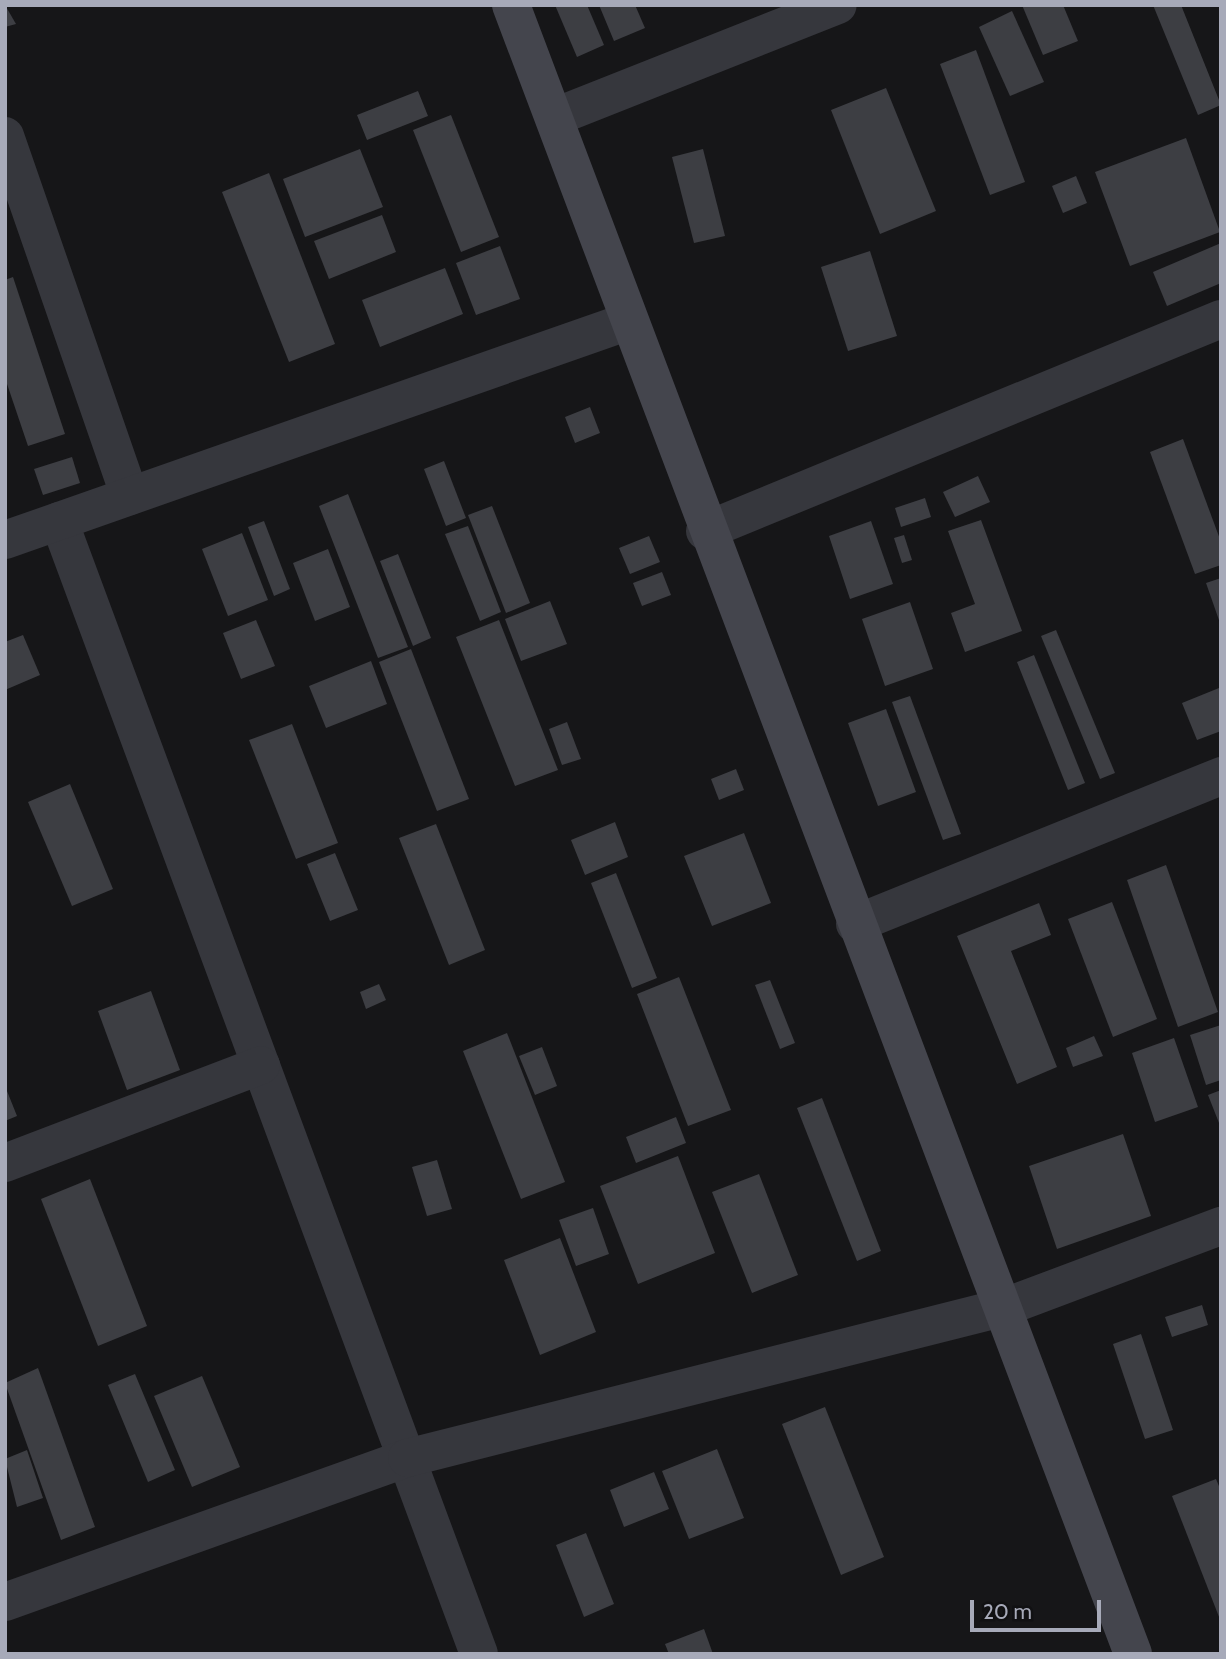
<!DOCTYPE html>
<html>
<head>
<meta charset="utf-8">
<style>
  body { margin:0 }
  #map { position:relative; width:1226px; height:1659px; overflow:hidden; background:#161618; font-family:Cabin,sans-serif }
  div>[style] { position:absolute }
  .building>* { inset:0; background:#3d3e43 }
  .street>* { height:38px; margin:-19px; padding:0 19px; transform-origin:19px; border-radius:19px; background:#36373d }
  .secondary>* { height:38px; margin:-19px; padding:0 19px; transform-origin:19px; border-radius:19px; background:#44454d }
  span { translate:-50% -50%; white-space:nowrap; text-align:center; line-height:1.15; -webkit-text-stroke:6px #111113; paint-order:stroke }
  .frame { position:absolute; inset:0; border:7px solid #a7aab9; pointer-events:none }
  .scale { position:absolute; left:970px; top:1600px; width:131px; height:32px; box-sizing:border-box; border:4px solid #a7aab9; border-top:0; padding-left:9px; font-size:21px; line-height:24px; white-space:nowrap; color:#a7aab9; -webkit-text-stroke:5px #111113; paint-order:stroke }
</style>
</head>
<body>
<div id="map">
  <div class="building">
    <i style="clip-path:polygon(5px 5px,16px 24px,5px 27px)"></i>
    <i style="clip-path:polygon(555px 5px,587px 5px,604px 45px,577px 57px)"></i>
    <i style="clip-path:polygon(599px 5px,635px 5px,645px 28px,614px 41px)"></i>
    <i style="clip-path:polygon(1022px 5px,1063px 5px,1078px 41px,1043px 55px)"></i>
    <i style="clip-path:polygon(1153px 5px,1181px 5px,1221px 105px,1198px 115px)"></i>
    <i style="clip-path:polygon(1012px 11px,1044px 82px,1010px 96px,979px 27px)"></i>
    <i style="clip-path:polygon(976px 50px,1025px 182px,990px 195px,940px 64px)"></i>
    <i style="clip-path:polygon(886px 88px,936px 211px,880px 234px,831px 110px)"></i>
    <i style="clip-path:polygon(418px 91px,428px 116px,367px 140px,357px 115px)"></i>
    <i style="clip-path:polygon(451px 115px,499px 237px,461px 252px,413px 130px)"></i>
    <i style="clip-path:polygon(1186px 138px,1220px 232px,1130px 266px,1095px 172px)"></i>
    <i style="clip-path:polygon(360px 149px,383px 207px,305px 237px,283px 179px)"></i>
    <i style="clip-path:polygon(703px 149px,725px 236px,694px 243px,672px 157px)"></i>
    <i style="clip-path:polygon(269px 173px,335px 344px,289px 362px,222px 192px)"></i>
    <i style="clip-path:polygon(1076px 176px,1087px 203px,1063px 213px,1052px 186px)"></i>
    <i style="clip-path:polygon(382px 215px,396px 252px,329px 279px,314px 241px)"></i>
    <i style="clip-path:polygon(1221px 243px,1221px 283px,1167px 306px,1153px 272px)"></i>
    <i style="clip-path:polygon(500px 246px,520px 299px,476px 315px,456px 263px)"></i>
    <i style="clip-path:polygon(870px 251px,897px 336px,848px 351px,821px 267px)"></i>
    <i style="clip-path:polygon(445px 268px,463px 314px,380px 347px,362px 300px)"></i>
    <i style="clip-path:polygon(13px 277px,65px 434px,28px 446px,5px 378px,5px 280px)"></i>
    <i style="clip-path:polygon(590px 407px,600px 433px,575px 443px,565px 417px)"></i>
    <i style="clip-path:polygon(1183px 439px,1221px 542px,1221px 565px,1195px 574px,1150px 452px)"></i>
    <i style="clip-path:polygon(72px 457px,80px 483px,43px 495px,34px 469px)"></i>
    <i style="clip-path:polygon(444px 461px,466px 518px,446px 526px,424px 469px)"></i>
    <i style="clip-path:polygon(978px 476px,990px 502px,955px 517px,943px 492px)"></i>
    <i style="clip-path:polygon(348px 494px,408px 647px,378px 658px,319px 506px)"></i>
    <i style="clip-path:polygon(925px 498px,931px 517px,901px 527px,895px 508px)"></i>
    <i style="clip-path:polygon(492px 506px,530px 603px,506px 613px,468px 515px)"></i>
    <i style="clip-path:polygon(981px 520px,1022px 631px,965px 652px,951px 613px,975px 604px,948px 531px)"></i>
    <i style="clip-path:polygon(264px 521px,290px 589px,274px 596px,248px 527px)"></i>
    <i style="clip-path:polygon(871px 521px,893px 584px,850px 599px,829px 536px)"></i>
    <i style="clip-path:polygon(468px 526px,501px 612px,480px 621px,445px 534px)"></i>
    <i style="clip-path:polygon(242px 533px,268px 600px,228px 616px,202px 549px)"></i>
    <i style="clip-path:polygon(904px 535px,912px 560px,902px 563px,894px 538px)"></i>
    <i style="clip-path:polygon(649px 536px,660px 562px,630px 574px,619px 548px)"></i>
    <i style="clip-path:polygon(328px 549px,350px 607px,315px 621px,293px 563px)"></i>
    <i style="clip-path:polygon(398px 554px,431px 638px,413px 646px,380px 561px)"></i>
    <i style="clip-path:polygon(662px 572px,671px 595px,642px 606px,633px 583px)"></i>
    <i style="clip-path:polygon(1221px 578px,1221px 623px,1220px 623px,1206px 583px)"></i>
    <i style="clip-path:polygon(550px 601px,567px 644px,521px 661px,505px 619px)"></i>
    <i style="clip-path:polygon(910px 602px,933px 669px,885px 686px,862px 619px)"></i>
    <i style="clip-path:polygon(256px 620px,275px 666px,241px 679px,223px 633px)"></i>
    <i style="clip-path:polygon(499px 620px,558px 770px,515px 786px,456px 637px)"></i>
    <i style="clip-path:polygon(1056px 630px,1115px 773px,1100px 779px,1041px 636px)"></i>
    <i style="clip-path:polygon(23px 635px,40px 675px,5px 690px,5px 642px)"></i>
    <i style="clip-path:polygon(411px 649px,469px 799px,437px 811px,379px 662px)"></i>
    <i style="clip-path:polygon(1034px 655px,1085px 783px,1068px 790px,1017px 662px)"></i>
    <i style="clip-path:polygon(371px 661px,387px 704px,326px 728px,309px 686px)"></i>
    <i style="clip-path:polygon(1219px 688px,1221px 731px,1197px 740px,1182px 703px)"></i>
    <i style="clip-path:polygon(910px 696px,961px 834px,943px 840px,892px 702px)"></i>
    <i style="clip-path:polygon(886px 709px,916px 792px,878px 806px,848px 723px)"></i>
    <i style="clip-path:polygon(567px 722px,581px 759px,562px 765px,549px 729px)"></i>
    <i style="clip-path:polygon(292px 724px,338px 843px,296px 859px,249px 740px)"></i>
    <i style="clip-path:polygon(736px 769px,744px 790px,719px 800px,711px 779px)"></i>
    <i style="clip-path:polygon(70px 784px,113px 889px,72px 906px,28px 802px)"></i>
    <i style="clip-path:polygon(615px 822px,628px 857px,585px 875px,571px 840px)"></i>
    <i style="clip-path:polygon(436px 824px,485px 950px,449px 965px,399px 838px)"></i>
    <i style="clip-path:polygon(744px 833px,771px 903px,712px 926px,684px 856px)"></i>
    <i style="clip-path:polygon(335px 853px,358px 910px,330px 921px,307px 864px)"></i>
    <i style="clip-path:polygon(1166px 865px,1218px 1012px,1178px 1027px,1127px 880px)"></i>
    <i style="clip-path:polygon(616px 873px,657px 978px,632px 988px,591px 883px)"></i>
    <i style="clip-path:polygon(1112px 902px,1157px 1019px,1113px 1037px,1068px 919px)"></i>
    <i style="clip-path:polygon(1039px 903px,1051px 935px,1011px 951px,1057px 1067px,1017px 1084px,957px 936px)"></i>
    <i style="clip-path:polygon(679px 977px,731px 1110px,688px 1126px,637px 994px)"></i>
    <i style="clip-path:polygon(770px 980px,795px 1043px,780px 1049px,755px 985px)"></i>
    <i style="clip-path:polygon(379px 984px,386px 1000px,366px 1009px,360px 992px)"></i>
    <i style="clip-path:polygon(151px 991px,180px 1070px,127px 1090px,98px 1011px)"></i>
    <i style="clip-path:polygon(1221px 1025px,1221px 1080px,1206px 1085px,1190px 1035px)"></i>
    <i style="clip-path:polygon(507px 1033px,565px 1182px,521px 1199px,463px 1051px)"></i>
    <i style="clip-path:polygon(1094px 1036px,1103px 1056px,1073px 1067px,1066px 1048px)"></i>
    <i style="clip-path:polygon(1174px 1038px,1198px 1107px,1155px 1122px,1132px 1053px)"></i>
    <i style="clip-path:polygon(542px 1047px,557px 1086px,535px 1095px,519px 1056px)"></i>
    <i style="clip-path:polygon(5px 1086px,17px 1116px,5px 1121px)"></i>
    <i style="clip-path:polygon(1221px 1090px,1221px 1128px,1208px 1095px)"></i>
    <i style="clip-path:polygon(822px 1098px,881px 1251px,857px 1261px,797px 1108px)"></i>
    <i style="clip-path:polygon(676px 1117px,686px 1143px,636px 1163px,626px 1137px)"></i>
    <i style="clip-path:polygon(1123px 1134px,1151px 1216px,1057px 1249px,1029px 1166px)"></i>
    <i style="clip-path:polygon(678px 1156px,715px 1253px,638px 1284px,600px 1186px)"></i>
    <i style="clip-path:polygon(437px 1160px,452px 1209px,427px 1216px,412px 1167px)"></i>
    <i style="clip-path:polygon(759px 1174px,798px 1275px,752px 1293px,712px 1192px)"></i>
    <i style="clip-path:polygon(90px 1179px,147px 1326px,98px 1346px,41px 1199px)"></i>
    <i style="clip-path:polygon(593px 1208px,609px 1254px,576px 1266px,559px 1220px)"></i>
    <i style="clip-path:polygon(560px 1238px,596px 1332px,540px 1355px,504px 1260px)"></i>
    <i style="clip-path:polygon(1202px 1305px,1208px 1325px,1172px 1337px,1165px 1317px)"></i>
    <i style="clip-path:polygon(1141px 1334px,1173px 1430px,1145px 1439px,1113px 1344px)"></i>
    <i style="clip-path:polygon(38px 1368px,95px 1527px,61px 1540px,5px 1383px)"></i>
    <i style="clip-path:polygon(135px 1374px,175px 1470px,148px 1482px,108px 1385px)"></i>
    <i style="clip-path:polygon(202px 1376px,240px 1467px,192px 1487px,154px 1396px)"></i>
    <i style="clip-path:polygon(825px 1407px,884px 1557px,841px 1575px,782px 1424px)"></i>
    <i style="clip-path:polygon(717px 1449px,744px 1518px,689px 1539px,662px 1471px)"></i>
    <i style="clip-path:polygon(27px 1450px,43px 1498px,17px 1507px,5px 1459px)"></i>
    <i style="clip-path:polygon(654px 1472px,669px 1509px,624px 1527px,610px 1490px)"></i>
    <i style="clip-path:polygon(1216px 1479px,1221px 1491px,1221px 1622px,1172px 1496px)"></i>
    <i style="clip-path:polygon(586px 1533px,614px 1604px,584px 1617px,556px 1545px)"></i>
    <i style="clip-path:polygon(704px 1629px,713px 1654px,669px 1654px,665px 1644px)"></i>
  </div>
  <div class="street">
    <i style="left:555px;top:117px;width:304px;rotate:-21.6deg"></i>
    <i style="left:5px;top:136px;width:381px;rotate:70.9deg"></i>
    <i style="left:59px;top:521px;width:1208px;rotate:69.66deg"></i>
    <i style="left:705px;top:531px;width:558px;rotate:-22.34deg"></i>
    <i style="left:5px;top:540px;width:658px;rotate:-19.34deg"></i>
    <i style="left:855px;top:924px;width:395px;rotate:-22deg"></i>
    <i style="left:5px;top:1163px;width:274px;rotate:-20.9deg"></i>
    <i style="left:5px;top:1602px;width:427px;rotate:-19.7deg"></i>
    <i style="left:407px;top:1458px;width:617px;rotate:-14.17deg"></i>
    <i style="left:1005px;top:1307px;width:231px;rotate:-20.6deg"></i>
  </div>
  <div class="secondary">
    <i style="left:511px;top:5px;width:1762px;rotate:69.33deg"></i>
  </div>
  <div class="frame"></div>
  <div class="scale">20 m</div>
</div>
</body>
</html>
